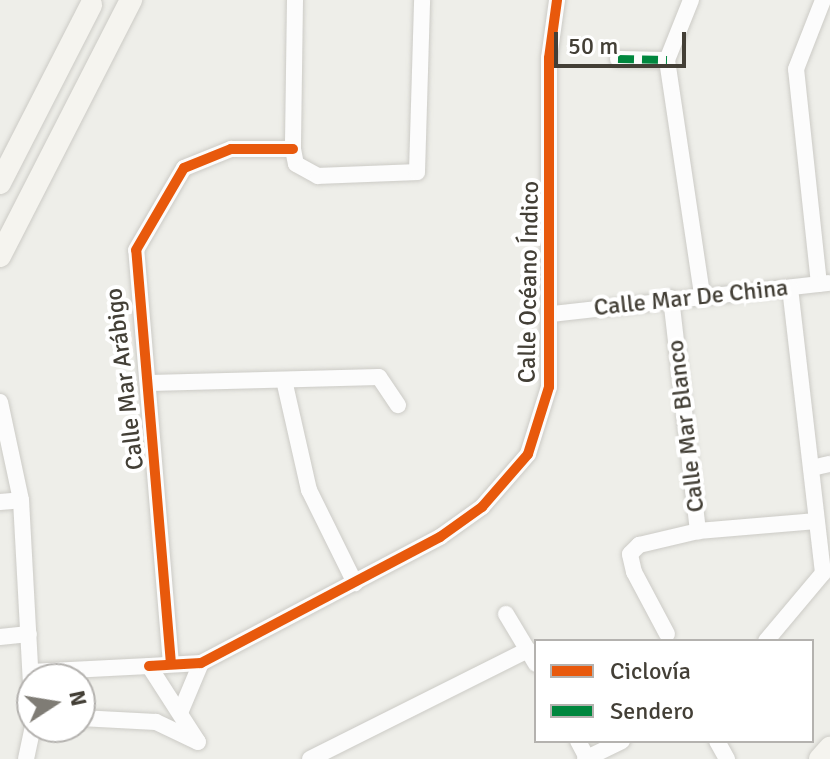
<!DOCTYPE html>
<html>
<head>
<meta charset="utf-8">
<style>
  body { margin:0 }
  #map { position:relative; width:830px; height:759px; overflow:hidden; background:#eeeee9; font-family:Signika,sans-serif }
  div>[style] { position:absolute }
  .roads { filter:drop-shadow(0 0 2px #cccbc6) drop-shadow(0 0 2px #cccbc6) }
  .street>* { height:16px; margin:-8px; padding:0 8px; transform-origin:8px; border-radius:8px; background:#fcfcfc }
  .secondary>* { height:22px; margin:-11px; padding:0 11px; transform-origin:11px; border-radius:11px; background:#f5f4ef }
  .quiet>* { height:8px; margin-top:-4px; transform-origin:0; background:repeating-linear-gradient(90deg,#00873e 0 16px,transparent 0 24px) }
  .cycleway>* { height:10px; margin:-5px; padding:0 5px; transform-origin:5px; border-radius:5px; background:#e8590c }
  span { translate:-50% -50%; white-space:nowrap; text-align:center; line-height:1.15; -webkit-text-stroke:8px #fff; paint-order:stroke }
  .street-label { font-size:24px; color:#433f36 }
  .legend { position:absolute; left:534px; top:639px; width:280px; height:104px; box-sizing:border-box; background:#fff; border:2px solid #b4b2af; margin:0; padding:10px 14px; list-style:none; font-size:24px; color:#433f36 }
  .legend li { display:flex; align-items:center; gap:16px; height:40px }
  .legend b { width:40px; border:2px solid #b4b2af }
  .north { position:absolute; left:16px; top:663px; width:80px; height:80px; box-sizing:border-box; background:#fff; border:2px solid #b4b2af; border-radius:50%; rotate:78deg; font-size:22px; font-weight:700; line-height:32px; text-align:center; color:#433f36 }
  .north::after { content:''; display:block; margin:auto; width:28px; height:36px; background:#7f7c75; clip-path:polygon(50% 0,100% 100%,50% 72%,0 100%) }
  .scale { position:absolute; left:554px; top:32px; width:132px; height:36px; box-sizing:border-box; border:4px solid #433f36; border-top:0; padding-left:10px; font-size:24px; line-height:28px; white-space:nowrap; color:#433f36; -webkit-text-stroke:6px #fff; paint-order:stroke }
</style>
</head>
<body>
<div id="map">
  <div class="roads">
    <div class="street">
      <i style="left:295px;top:0;width:149px;rotate:90.8deg"></i>
      <i style="left:293px;top:149px;width:15px;rotate:79deg"></i>
      <i style="left:296px;top:164px;width:25px;rotate:29deg"></i>
      <i style="left:318px;top:176px;width:99px;rotate:-2.3deg"></i>
      <i style="left:417px;top:172px;width:172px;rotate:-88.3deg"></i>
      <i style="left:691px;top:0;width:65px;rotate:111.8deg"></i>
      <i style="left:667px;top:60px;width:237px;rotate:81.5deg"></i>
      <i style="left:618px;top:59px;width:49px;rotate:1.2deg"></i>
      <i style="left:819px;top:284px;width:216px;rotate:-96.1deg"></i>
      <i style="left:796px;top:69px;width:74px;rotate:-68.6deg"></i>
      <i style="left:671px;top:298px;width:235px;rotate:83.4deg"></i>
      <i style="left:552px;top:314px;width:278px;rotate:-6.4deg"></i>
      <i style="left:284px;top:380px;width:113px;rotate:77.2deg"></i>
      <i style="left:309px;top:490px;width:104px;rotate:63.7deg"></i>
      <i style="left:150px;top:383px;width:229px;rotate:-1.5deg"></i>
      <i style="left:379px;top:377px;width:34px;rotate:56deg"></i>
      <i style="left:0;top:402px;width:100px;rotate:77.9deg"></i>
      <i style="left:21px;top:500px;width:200px;rotate:86.9deg"></i>
      <i style="left:812px;top:468px;width:18px;rotate:-13deg"></i>
      <i style="left:0;top:502px;width:21px;rotate:-5deg"></i>
      <i style="left:506px;top:614px;width:58px;rotate:59deg"></i>
      <i style="left:667px;top:634px;width:70px;rotate:-118deg"></i>
      <i style="left:634px;top:572px;width:18px;rotate:-103deg"></i>
      <i style="left:630px;top:554px;width:13px;rotate:-45deg"></i>
      <i style="left:639px;top:545px;width:61px;rotate:-13.3deg"></i>
      <i style="left:698px;top:531px;width:119px;rotate:-4.8deg"></i>
      <i style="left:0;top:637px;width:29px;rotate:-6deg"></i>
      <i style="left:766px;top:641px;width:89px;rotate:-50deg"></i>
      <i style="left:823px;top:573px;width:287px;rotate:-96.6deg"></i>
      <i style="left:171px;top:664px;width:415px;rotate:-94.8deg"></i>
      <i style="left:136px;top:250px;width:95px;rotate:-59.7deg"></i>
      <i style="left:184px;top:168px;width:51px;rotate:-22deg"></i>
      <i style="left:231px;top:149px;width:62px"></i>
      <i style="left:149px;top:666px;width:52px;rotate:-3.3deg"></i>
      <i style="left:201px;top:663px;width:270px;rotate:-27.8deg"></i>
      <i style="left:440px;top:537px;width:52px;rotate:-35.5deg"></i>
      <i style="left:482px;top:507px;width:70px;rotate:-49deg"></i>
      <i style="left:528px;top:454px;width:70px;rotate:-72.6deg"></i>
      <i style="left:549px;top:387px;width:329px;rotate:-90deg"></i>
      <i style="left:549px;top:58px;width:59px;rotate:-82.1deg"></i>
      <i style="left:31px;top:672px;width:118px;rotate:-2.9deg"></i>
      <i style="left:149px;top:666px;width:90px;rotate:57.2deg"></i>
      <i style="left:198px;top:742px;width:47px;rotate:-154.5deg"></i>
      <i style="left:156px;top:722px;width:76px;rotate:-177deg"></i>
      <i style="left:180px;top:713px;width:54px;rotate:-67.2deg"></i>
      <i style="left:578px;top:741px;width:19px;rotate:62deg"></i>
      <i style="left:717px;top:741px;width:21px;rotate:61deg"></i>
      <i style="left:26px;top:759px;width:33px;rotate:-78deg"></i>
      <i style="left:310px;top:759px;width:244px;rotate:-26.6deg"></i>
      <i style="left:585px;top:759px;width:41px;rotate:-25.9deg"></i>
    </div>
    <div class="secondary">
      <i style="left:0;top:183px;width:200px;rotate:-62.9deg"></i>
      <i style="left:0;top:256px;width:288px;rotate:-62.9deg"></i>
      <i style="left:820px;top:759px;width:15px;rotate:-48deg"></i>
    </div>
  </div>
  <div class="quiet">
    <i style="left:618px;top:59px;width:49px;rotate:1.2deg"></i>
  </div>
  <div class="cycleway">
    <i style="left:171px;top:664px;width:415px;rotate:-94.8deg"></i>
    <i style="left:136px;top:250px;width:95px;rotate:-59.7deg"></i>
    <i style="left:184px;top:168px;width:51px;rotate:-22deg"></i>
    <i style="left:231px;top:149px;width:62px"></i>
    <i style="left:149px;top:666px;width:52px;rotate:-3.3deg"></i>
    <i style="left:201px;top:663px;width:270px;rotate:-27.8deg"></i>
    <i style="left:440px;top:537px;width:52px;rotate:-35.5deg"></i>
    <i style="left:482px;top:507px;width:70px;rotate:-49deg"></i>
    <i style="left:528px;top:454px;width:70px;rotate:-72.6deg"></i>
    <i style="left:549px;top:387px;width:329px;rotate:-90deg"></i>
    <i style="left:549px;top:58px;width:59px;rotate:-82.1deg"></i>
  </div>
  <div class="street-label">
    <span style="left:529px;top:282px;rotate:-89deg">Calle Océano Índico</span>
    <span style="left:691px;top:298px;rotate:-6deg">Calle Mar De China</span>
    <span style="left:125px;top:379px;rotate:-97deg">Calle Mar Arábigo</span>
    <span style="left:686px;top:426px;rotate:-97deg">Calle Mar Blanco</span>
  </div>
  <ul class="legend">
  <li><b style="height:10px;background:#e8590c"></b>Ciclovía</li>
  <li><b style="height:10px;background:#00873e"></b>Sendero</li>
  </ul>
  <div class="north">N</div>
  <div class="scale">50 m</div>
</div>
</body>
</html>
